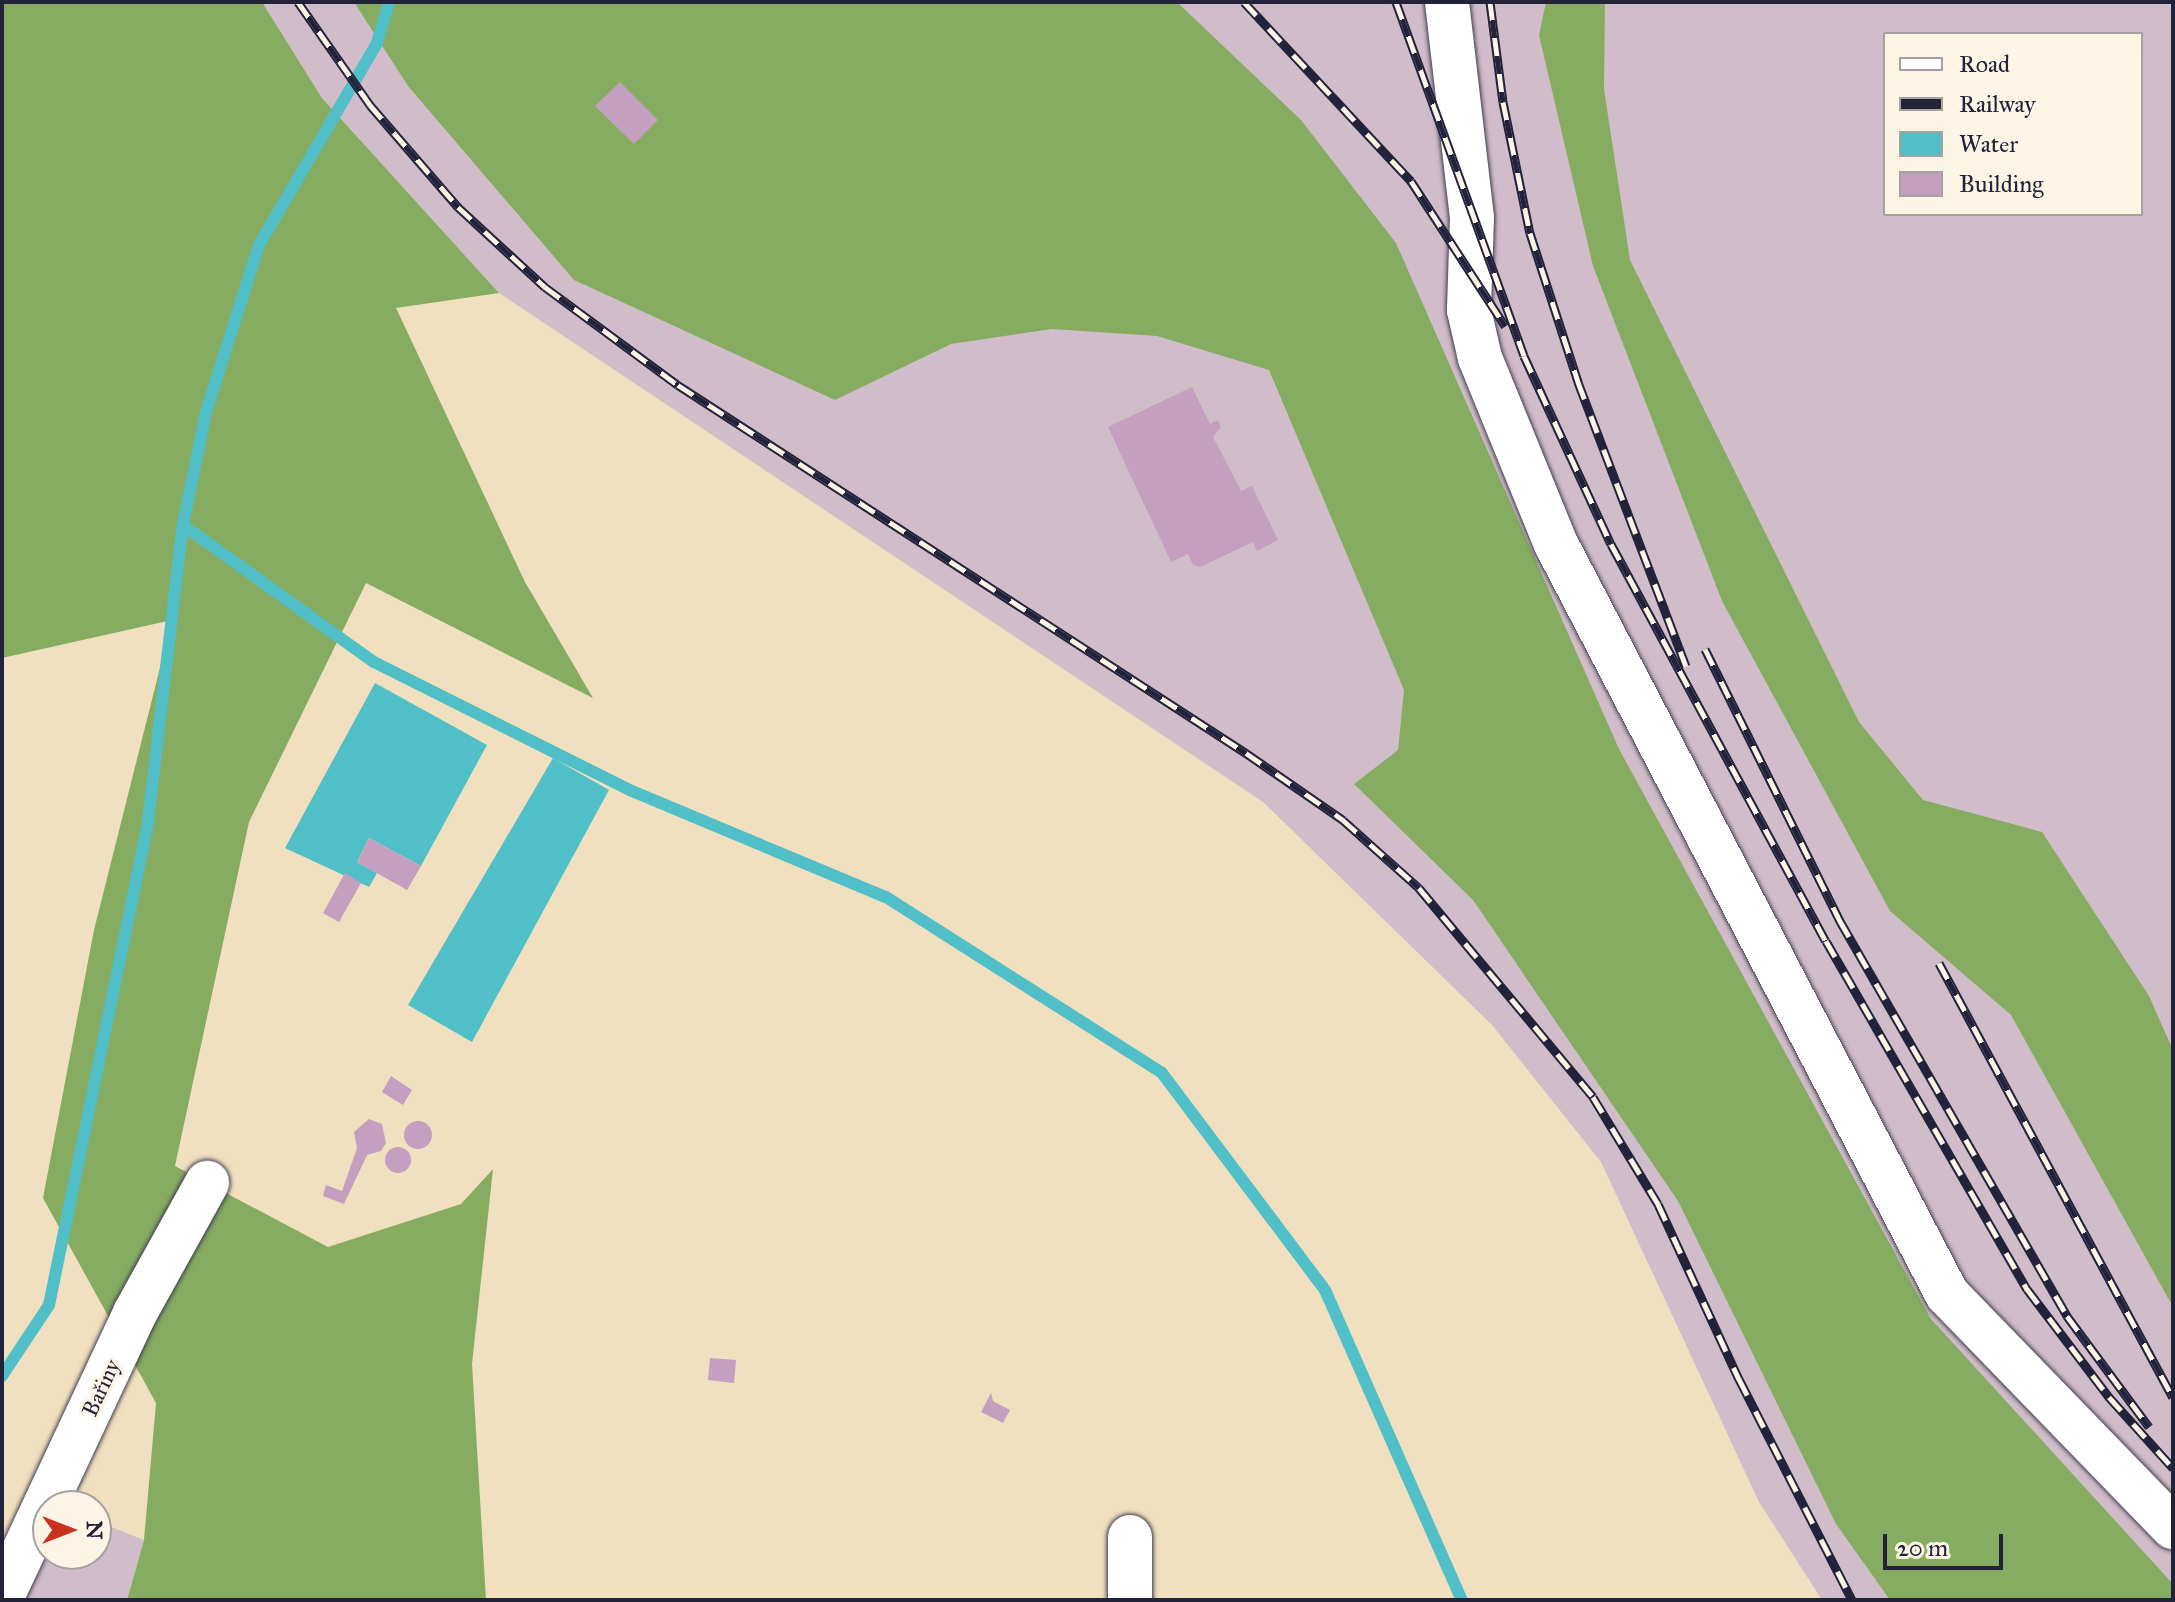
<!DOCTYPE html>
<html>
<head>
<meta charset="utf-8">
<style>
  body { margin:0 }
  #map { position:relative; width:2175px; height:1602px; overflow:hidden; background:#f1e0bf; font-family:"IM FELL Great Primer",serif }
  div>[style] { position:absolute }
  .industrial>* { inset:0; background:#d1bdc9 }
  .forest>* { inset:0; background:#86ac62 }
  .water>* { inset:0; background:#51bfc7 }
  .stream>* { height:12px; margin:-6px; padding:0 6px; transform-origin:6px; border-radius:6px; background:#51bfc7 }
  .building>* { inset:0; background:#c49fbf }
  .round { border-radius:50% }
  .roads { filter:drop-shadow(0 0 2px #413e4f) drop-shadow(0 0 2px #413e4f) }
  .minor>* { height:44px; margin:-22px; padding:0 22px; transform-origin:22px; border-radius:22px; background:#fff }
  .rail>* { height:9px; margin-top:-4.5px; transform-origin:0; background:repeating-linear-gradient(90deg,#fcf5e5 0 18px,#22223b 0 36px); box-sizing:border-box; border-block:2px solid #22223b }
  span { translate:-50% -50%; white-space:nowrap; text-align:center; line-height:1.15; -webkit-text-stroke:6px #fcf5e5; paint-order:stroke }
  .street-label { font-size:22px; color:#22223b }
  .frame { position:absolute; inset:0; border:4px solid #22223b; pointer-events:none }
  .legend { position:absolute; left:1883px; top:32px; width:260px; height:184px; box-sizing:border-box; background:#fcf5e5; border:2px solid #a5a1a1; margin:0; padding:10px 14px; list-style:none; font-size:24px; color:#22223b }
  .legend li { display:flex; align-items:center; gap:16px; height:40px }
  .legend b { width:40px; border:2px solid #a5a1a1 }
  .north { position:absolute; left:32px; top:1490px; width:80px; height:80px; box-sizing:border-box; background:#fcf5e5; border:2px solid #a5a1a1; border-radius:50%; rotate:90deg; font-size:22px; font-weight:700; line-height:32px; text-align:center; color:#22223b }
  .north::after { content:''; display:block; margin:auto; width:28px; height:36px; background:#c8321e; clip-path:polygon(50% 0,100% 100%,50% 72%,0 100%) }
  .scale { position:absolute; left:1883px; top:1534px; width:120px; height:36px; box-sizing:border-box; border:4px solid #22223b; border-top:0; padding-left:10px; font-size:24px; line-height:28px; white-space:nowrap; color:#22223b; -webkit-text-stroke:6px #fcf5e5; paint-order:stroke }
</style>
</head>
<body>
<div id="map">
  <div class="industrial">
    <i style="clip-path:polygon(evenodd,262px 2px,2173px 2px,2173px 1600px,1822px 1600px,1759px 1502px,1601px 1162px,1492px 1025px,1263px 802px,499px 293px,322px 98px,262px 2px,1885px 34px,2141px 34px,2141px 214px,1885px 214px,1885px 34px)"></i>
    <i style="clip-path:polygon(96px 1521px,144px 1540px,127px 1600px,22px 1600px,48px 1547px,48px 1554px,96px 1554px)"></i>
  </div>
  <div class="forest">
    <i style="clip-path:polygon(2px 2px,262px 2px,322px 98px,499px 293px,396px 308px,525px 582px,593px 698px,366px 583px,249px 822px,175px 1166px,328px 1247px,461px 1204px,493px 1169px,472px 1364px,486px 1600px,127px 1600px,144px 1540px,156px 1403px,43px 1198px,94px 930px,172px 620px,2px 658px)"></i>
    <i style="clip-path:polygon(354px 2px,1177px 2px,1301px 120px,1396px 243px,1619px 749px,1931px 1319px,2173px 1584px,2173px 1600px,1890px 1600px,1836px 1524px,1678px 1201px,1473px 900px,1354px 784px,1398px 750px,1404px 690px,1269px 370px,1157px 336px,1052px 329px,951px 344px,835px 400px,574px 280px,408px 86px)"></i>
    <i style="clip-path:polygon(1546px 2px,1605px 2px,1604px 89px,1630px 260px,1859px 722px,1923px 800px,2042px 832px,2149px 996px,2173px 1050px,2173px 1307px,2011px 1015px,1890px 911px,1722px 601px,1593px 266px,1539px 35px)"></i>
  </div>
  <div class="water">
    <i style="clip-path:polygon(375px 683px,487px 745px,421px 866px,369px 838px,357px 862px,377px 873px,369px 887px,285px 848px)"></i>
    <i style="clip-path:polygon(553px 758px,609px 790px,472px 1042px,408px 1005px)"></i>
  </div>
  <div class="stream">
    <i style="left:183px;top:525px;width:235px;rotate:35.7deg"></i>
    <i style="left:374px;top:662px;width:288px;rotate:26.6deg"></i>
    <i style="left:632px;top:791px;width:275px;rotate:22.7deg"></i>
    <i style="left:886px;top:897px;width:327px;rotate:32.5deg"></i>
    <i style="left:1162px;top:1073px;width:271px;rotate:53.1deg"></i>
    <i style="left:1325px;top:1290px;width:339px;rotate:66.2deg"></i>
    <i style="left:2px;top:1376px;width:85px;rotate:-56.5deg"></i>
    <i style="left:49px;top:1305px;width:494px;rotate:-78.4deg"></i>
    <i style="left:148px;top:821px;width:298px;rotate:-83.3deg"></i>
    <i style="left:183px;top:525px;width:115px;rotate:-78.5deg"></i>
    <i style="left:206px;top:412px;width:175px;rotate:-72.4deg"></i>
    <i style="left:259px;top:245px;width:234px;rotate:-59.7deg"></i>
    <i style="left:377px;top:43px;width:43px;rotate:-73.7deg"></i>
  </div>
  <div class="building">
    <i style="clip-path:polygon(620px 82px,658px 120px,634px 144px,595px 106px)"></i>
    <i style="clip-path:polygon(1192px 387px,1210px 424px,1218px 420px,1221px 427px,1213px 437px,1241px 491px,1252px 486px,1278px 540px,1257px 551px,1253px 542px,1200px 567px,1193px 565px,1188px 554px,1171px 562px,1108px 427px)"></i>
    <i style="clip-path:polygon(369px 838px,421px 866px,407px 890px,357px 862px)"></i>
    <i style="clip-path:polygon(345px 873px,361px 883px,339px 922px,323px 913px)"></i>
    <i style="clip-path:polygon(391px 1076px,412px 1090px,403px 1105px,382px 1092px)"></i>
    <i style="clip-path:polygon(369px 1119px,382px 1124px,386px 1143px,381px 1151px,367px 1155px,344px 1204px,323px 1196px,326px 1185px,342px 1191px,357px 1148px,354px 1132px)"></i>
    <i class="round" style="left:404px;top:1121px;width:28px;height:28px"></i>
    <i class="round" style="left:385px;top:1147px;width:26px;height:26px"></i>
    <i style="clip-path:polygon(710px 1358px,736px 1360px,734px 1383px,708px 1380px)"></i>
    <i style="clip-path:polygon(991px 1393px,993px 1401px,1010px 1410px,1003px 1423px,981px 1412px)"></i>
  </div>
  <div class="roads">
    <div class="minor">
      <i style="left:1447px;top:2px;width:217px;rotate:83.4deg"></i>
      <i style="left:1472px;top:218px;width:92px;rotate:91.9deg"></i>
      <i style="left:1469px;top:310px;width:49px;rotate:77.1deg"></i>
      <i style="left:1480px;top:358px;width:201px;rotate:67.8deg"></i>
      <i style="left:1556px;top:544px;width:846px;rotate:62.47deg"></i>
      <i style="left:1947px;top:1294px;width:325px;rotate:45.9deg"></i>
      <i style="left:2px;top:1597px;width:314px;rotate:-64.9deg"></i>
      <i style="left:135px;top:1313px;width:149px;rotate:-61deg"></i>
      <i style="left:1130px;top:1600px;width:63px;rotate:-90deg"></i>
    </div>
  </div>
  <div class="rail">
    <i style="left:298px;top:2px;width:126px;rotate:55deg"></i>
    <i style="left:370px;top:105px;width:135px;rotate:49.2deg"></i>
    <i style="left:458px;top:207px;width:118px;rotate:42.6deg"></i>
    <i style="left:545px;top:287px;width:165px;rotate:36.4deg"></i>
    <i style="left:678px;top:385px;width:677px;rotate:32.94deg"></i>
    <i style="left:1246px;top:753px;width:118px;rotate:34.6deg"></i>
    <i style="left:1343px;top:820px;width:102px;rotate:41.8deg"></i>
    <i style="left:1419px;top:888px;width:272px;rotate:50.2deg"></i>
    <i style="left:1593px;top:1097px;width:125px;rotate:58.7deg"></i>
    <i style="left:1658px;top:1204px;width:193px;rotate:65.2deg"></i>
    <i style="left:1739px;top:1379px;width:248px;rotate:62.9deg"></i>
    <i style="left:1244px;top:2px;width:245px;rotate:47deg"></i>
    <i style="left:1411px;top:181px;width:173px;rotate:57deg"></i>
    <i style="left:1396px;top:2px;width:376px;rotate:70.1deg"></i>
    <i style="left:1524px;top:356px;width:207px;rotate:65.2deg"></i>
    <i style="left:1611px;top:544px;width:451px;rotate:61.6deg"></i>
    <i style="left:1826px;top:941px;width:402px;rotate:60deg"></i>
    <i style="left:2027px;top:1289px;width:136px;rotate:52.8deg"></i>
    <i style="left:2109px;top:1397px;width:96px;rotate:48deg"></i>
    <i style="left:1490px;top:2px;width:101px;rotate:82.6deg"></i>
    <i style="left:1503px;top:102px;width:134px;rotate:78.4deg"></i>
    <i style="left:1530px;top:233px;width:157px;rotate:72.1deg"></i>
    <i style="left:1578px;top:382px;width:304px;rotate:69.2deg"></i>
    <i style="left:1705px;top:649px;width:304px;rotate:63.6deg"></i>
    <i style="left:1840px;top:921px;width:456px;rotate:60.1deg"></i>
    <i style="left:2067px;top:1316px;width:138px;rotate:53.5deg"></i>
    <i style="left:1939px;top:963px;width:493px;rotate:61.7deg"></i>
  </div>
  <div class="street-label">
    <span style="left:101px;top:1388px;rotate:-65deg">Bařiny</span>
  </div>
  <div class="frame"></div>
  <ul class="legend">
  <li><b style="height:10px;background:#fff"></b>Road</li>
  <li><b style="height:10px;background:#22223b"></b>Railway</li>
  <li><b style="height:22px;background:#51bfc7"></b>Water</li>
  <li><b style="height:22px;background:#c49fbf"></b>Building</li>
  </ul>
  <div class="north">N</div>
  <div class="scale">20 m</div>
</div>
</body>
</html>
